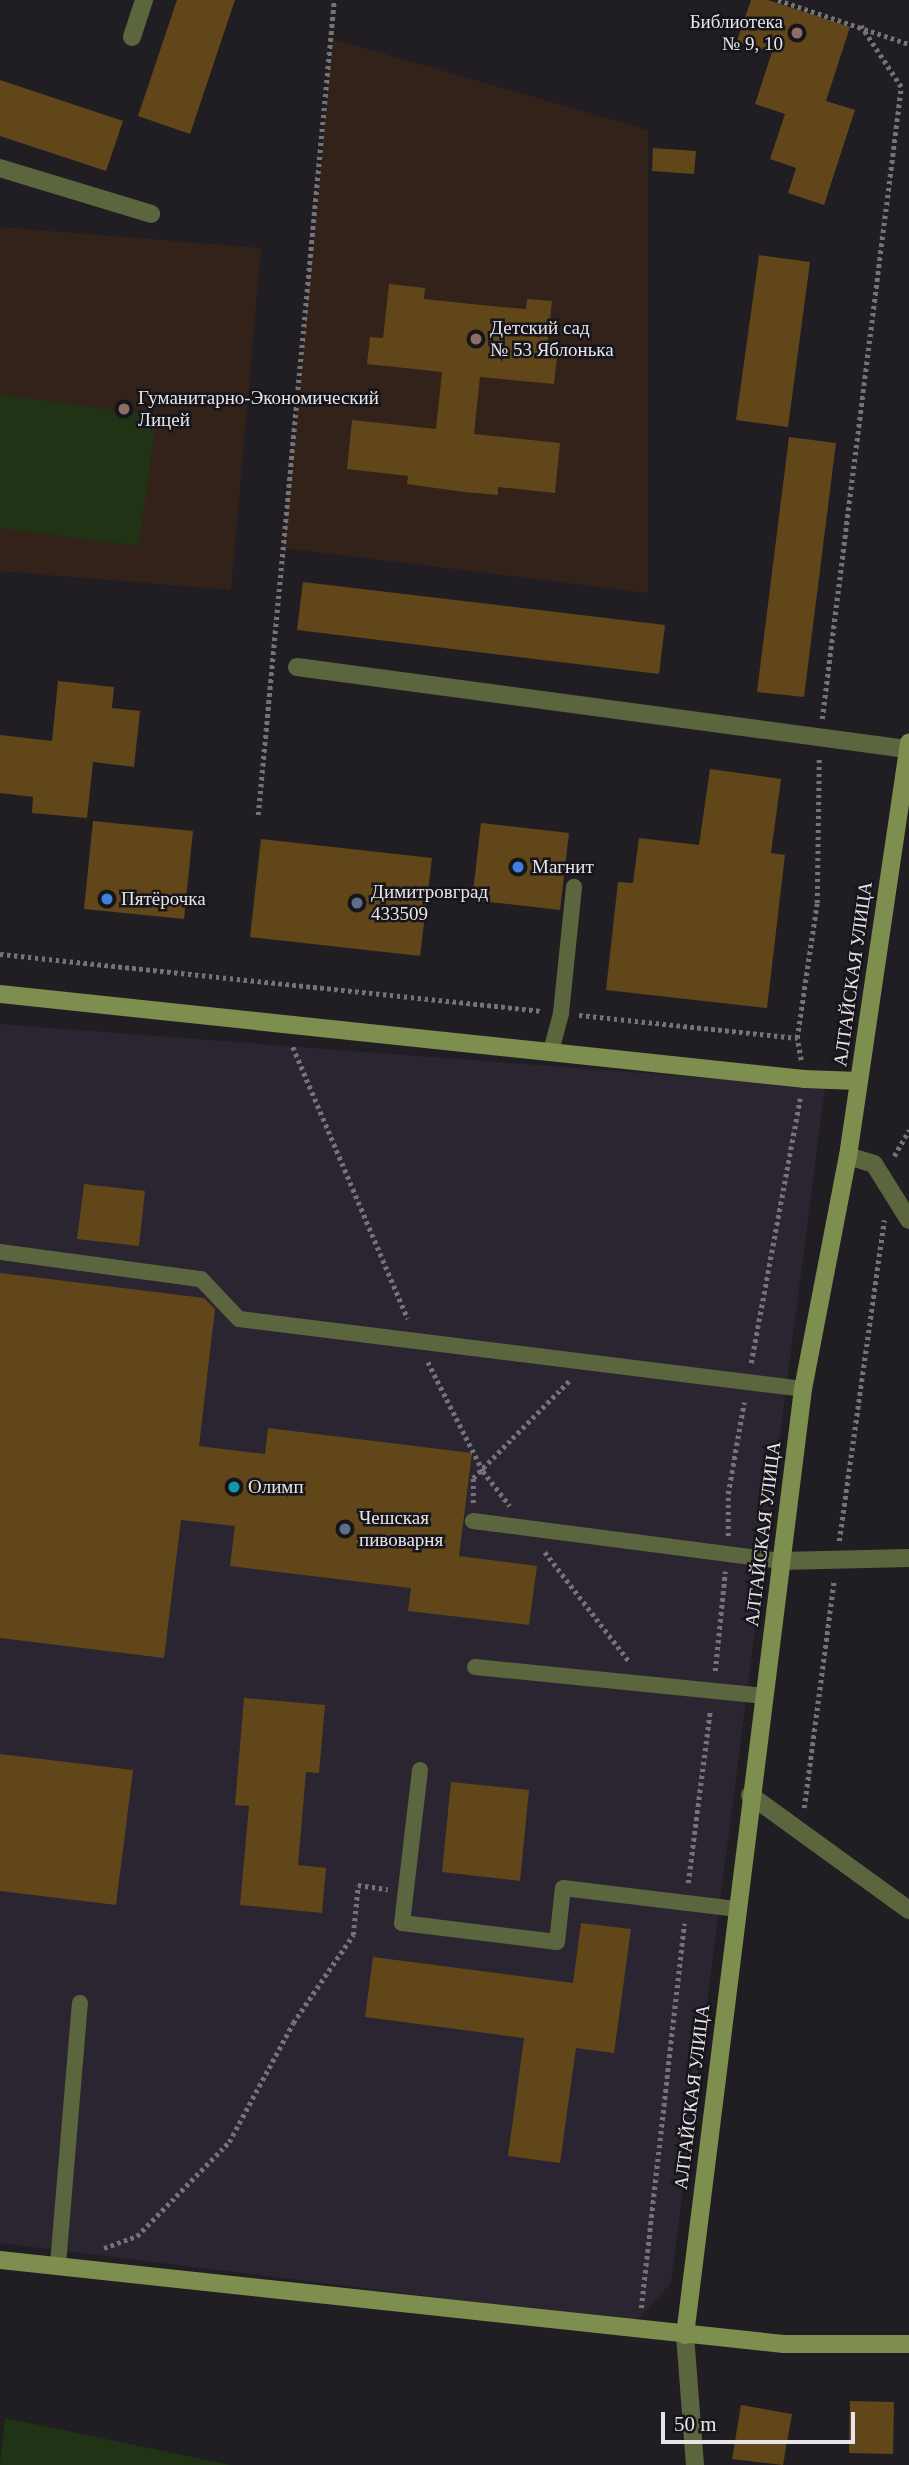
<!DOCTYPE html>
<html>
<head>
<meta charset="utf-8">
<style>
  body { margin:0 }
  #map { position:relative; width:909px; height:2465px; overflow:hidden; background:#201e23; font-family:Georgia,serif }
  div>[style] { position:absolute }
  .built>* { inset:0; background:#2a2530 }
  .education>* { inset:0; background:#332219 }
  .green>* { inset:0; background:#203314 }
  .building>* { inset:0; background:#604619 }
  .path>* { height:4.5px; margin-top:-2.25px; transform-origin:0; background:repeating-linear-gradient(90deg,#747377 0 3.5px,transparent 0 7px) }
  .lane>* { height:16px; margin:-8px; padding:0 8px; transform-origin:8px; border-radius:8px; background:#5b663f }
  .street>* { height:18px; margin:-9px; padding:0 9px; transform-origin:9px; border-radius:9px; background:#5b663f }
  .secondary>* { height:18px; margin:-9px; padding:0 9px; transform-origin:9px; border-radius:9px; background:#7d8e4f }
  .dots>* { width:19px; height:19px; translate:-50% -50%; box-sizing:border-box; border:4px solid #17151a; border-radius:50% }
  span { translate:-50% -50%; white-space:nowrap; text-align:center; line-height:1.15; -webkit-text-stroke:5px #17151a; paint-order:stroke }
  .poi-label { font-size:19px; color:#e6e5e9 }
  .right { translate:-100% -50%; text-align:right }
  .left { translate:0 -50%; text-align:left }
  .street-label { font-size:19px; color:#e6e5e9 }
  .scale { position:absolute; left:661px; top:2412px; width:194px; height:32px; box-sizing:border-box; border:4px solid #e6e5e9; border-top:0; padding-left:9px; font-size:21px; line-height:24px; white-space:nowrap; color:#e6e5e9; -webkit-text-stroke:5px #17151a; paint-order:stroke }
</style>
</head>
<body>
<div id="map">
  <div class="built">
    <i style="clip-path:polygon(0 1024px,825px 1087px,671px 2283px,635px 2322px,0 2243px)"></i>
  </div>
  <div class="education">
    <i style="clip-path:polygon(333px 39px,648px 130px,648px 593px,283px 548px)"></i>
    <i style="clip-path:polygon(0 227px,261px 248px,231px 590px,0 571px)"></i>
  </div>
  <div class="green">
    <i style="clip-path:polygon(0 395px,157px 415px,139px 546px,0 528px)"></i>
    <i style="clip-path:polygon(5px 2418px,168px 2452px,231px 2465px,0 2465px)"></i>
  </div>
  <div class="building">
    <i style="clip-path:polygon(177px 0,235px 0,190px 134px,138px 116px)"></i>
    <i style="clip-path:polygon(751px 0,768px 0,850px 27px,826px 101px,855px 110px,824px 205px,788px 193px,796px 168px,770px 159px,785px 114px,755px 104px,772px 52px,737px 41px)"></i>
    <i style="clip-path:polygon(0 80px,123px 121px,106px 171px,0 136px)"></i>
    <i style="clip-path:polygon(653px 148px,696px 151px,694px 174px,652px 171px)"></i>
    <i style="clip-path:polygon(759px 255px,810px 262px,788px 427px,736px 420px)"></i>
    <i style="clip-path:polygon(389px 284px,425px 288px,424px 299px,491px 306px,526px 309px,527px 299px,552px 301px,546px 356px,557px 357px,554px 384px,480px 377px,474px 434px,560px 443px,555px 493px,498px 487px,498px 495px,464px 492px,407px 484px,408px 476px,347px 469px,352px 420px,436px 429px,442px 372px,367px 364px,370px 337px,383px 338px)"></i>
    <i style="clip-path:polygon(789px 437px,836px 443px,804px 697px,757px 692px)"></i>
    <i style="clip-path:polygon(303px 582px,665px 625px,659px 674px,297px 630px)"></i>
    <i style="clip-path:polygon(58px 681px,114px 687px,112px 708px,140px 711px,134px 767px,93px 762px,87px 818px,32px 813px,33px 797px,0 793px,0 735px,52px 741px)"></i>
    <i style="clip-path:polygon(710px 769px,781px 779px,771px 853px,785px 855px,767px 1008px,606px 990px,618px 882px,633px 883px,639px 838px,699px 845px)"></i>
    <i style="clip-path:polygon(93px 821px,193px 831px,184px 919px,84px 909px)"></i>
    <i style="clip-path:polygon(481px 823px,569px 833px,560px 910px,472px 900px)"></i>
    <i style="clip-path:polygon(261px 839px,432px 858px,420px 956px,250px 937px)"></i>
    <i style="clip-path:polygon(84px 1184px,145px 1191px,139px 1246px,77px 1239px)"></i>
    <i style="clip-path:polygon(0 1273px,204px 1298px,215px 1309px,199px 1446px,265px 1454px,268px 1428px,472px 1453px,459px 1556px,537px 1566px,529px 1625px,408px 1611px,411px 1588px,230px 1566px,235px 1526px,181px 1520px,164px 1658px,0 1638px)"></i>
    <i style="clip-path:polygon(244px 1698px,325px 1705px,319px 1773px,306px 1772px,298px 1865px,326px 1868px,322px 1913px,240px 1905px,249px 1806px,235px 1805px)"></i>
    <i style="clip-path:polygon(0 1754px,133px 1770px,116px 1905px,0 1891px)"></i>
    <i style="clip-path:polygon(451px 1782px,529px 1790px,520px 1881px,442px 1872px)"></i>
    <i style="clip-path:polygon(581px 1923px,631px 1929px,614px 2053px,576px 2048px,560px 2163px,508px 2156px,524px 2038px,365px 2017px,373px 1957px,573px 1983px)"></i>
    <i style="clip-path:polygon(850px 2401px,894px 2402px,893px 2454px,849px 2453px)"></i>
    <i style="clip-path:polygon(741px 2405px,792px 2414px,783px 2465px,732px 2459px)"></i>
  </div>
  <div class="path">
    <i style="left:778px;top:0;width:138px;rotate:18.6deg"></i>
    <i style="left:822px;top:719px;width:637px;rotate:-82.87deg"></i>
    <i style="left:901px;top:87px;width:73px;rotate:-123.3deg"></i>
    <i style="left:258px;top:815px;width:819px;rotate:-84.67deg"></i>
    <i style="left:0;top:954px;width:545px;rotate:6deg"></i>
    <i style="left:579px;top:1015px;width:219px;rotate:6deg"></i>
    <i style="left:293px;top:1047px;width:295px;rotate:67.1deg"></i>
    <i style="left:801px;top:1060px;width:22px;rotate:-100deg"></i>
    <i style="left:797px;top:1038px;width:136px;rotate:-81.6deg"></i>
    <i style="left:817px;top:903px;width:144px;rotate:-89.2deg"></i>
    <i style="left:894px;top:1156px;width:30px;rotate:-60deg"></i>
    <i style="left:428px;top:1362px;width:122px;rotate:63.2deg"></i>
    <i style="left:483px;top:1471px;width:44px;rotate:52.4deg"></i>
    <i style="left:751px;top:1363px;width:269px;rotate:-79.5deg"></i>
    <i style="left:473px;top:1503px;width:25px;rotate:-90deg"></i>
    <i style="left:473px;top:1478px;width:138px;rotate:-45.3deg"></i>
    <i style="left:728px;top:1536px;width:42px;rotate:-90deg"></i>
    <i style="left:728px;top:1494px;width:93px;rotate:-80.1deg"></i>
    <i style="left:839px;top:1541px;width:324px;rotate:-82deg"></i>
    <i style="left:545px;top:1552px;width:138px;rotate:52.4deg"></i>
    <i style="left:715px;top:1671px;width:100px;rotate:-84.2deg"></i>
    <i style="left:804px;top:1808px;width:229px;rotate:-82.5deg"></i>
    <i style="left:688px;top:1883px;width:173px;rotate:-82.7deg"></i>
    <i style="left:104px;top:2248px;width:35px;rotate:-20deg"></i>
    <i style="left:137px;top:2236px;width:132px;rotate:-45.6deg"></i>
    <i style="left:229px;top:2142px;width:135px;rotate:-61.7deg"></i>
    <i style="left:293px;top:2023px;width:107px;rotate:-55.7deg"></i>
    <i style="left:353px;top:1935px;width:50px;rotate:-84.3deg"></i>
    <i style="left:358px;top:1885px;width:30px;rotate:8deg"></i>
    <i style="left:641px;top:2308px;width:387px;rotate:-83.6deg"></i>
  </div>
  <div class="lane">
    <i style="left:551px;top:1051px;width:39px;rotate:-75deg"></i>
    <i style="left:561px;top:1013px;width:127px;rotate:-84.1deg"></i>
    <i style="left:0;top:1252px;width:203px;rotate:7.7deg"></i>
    <i style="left:201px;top:1279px;width:55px;rotate:46.5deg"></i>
    <i style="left:239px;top:1319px;width:568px;rotate:7.07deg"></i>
    <i style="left:473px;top:1521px;width:310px;rotate:7.4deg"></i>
    <i style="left:475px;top:1667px;width:289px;rotate:5.7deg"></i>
    <i style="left:420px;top:1770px;width:154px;rotate:96.7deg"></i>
    <i style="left:402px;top:1923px;width:156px;rotate:7deg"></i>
    <i style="left:557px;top:1942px;width:54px;rotate:-83.7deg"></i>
    <i style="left:563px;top:1888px;width:174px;rotate:6.9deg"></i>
    <i style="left:58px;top:2264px;width:262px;rotate:-85.2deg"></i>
  </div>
  <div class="street">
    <i style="left:132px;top:37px;width:39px;rotate:-72deg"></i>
    <i style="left:0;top:168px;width:158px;rotate:16.9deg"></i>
    <i style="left:297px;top:667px;width:615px;rotate:7.66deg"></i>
    <i style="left:848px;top:1156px;width:27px;rotate:17deg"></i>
    <i style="left:874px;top:1164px;width:66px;rotate:58deg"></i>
    <i style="left:780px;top:1561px;width:129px;rotate:-1.3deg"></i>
    <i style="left:750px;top:1795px;width:196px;rotate:35.9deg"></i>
    <i style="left:685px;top:2335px;width:130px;rotate:85.6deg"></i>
  </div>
  <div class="secondary">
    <i style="left:0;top:994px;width:808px;rotate:6.03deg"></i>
    <i style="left:804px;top:1079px;width:54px;rotate:2.1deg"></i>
    <i style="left:0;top:2260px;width:788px;rotate:6.12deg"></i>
    <i style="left:784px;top:2344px;width:125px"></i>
    <i style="left:685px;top:2335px;width:953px;rotate:-82.89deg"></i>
    <i style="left:803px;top:1389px;width:237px;rotate:-79.1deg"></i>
    <i style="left:848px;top:1156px;width:418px;rotate:-81.6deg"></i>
  </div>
  <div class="dots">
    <i style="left:797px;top:33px;background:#8d6e63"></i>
    <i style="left:476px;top:339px;background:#8d6e63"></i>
    <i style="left:124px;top:409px;background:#8d6e63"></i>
    <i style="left:518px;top:867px;background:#3f7fe0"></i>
    <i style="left:107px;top:899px;background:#3f7fe0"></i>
    <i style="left:357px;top:903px;background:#5c6f8a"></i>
    <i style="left:234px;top:1487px;background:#0f9aa8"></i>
    <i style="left:345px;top:1529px;background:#5c6f8a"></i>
  </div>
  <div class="poi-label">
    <span class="right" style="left:783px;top:33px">Библиотека<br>№ 9, 10</span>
    <span class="left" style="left:490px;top:339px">Детский сад<br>№ 53 Яблонька</span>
    <span class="left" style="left:138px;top:409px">Гуманитарно-Экономический<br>Лицей</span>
    <span class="left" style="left:532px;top:867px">Магнит</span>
    <span class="left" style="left:371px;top:903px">Димитровград<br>433509</span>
    <span class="left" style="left:121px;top:899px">Пятёрочка</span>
    <span class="left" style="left:248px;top:1487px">Олимп</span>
    <span class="left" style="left:359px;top:1529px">Чешская<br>пивоварня</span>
  </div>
  <div class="street-label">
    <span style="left:853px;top:974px;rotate:-82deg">АЛТАЙСКАЯ УЛИЦА</span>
    <span style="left:763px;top:1534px;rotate:-83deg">АЛТАЙСКАЯ УЛИЦА</span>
    <span style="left:692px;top:2097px;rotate:-83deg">АЛТАЙСКАЯ УЛИЦА</span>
  </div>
  <div class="scale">50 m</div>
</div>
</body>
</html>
